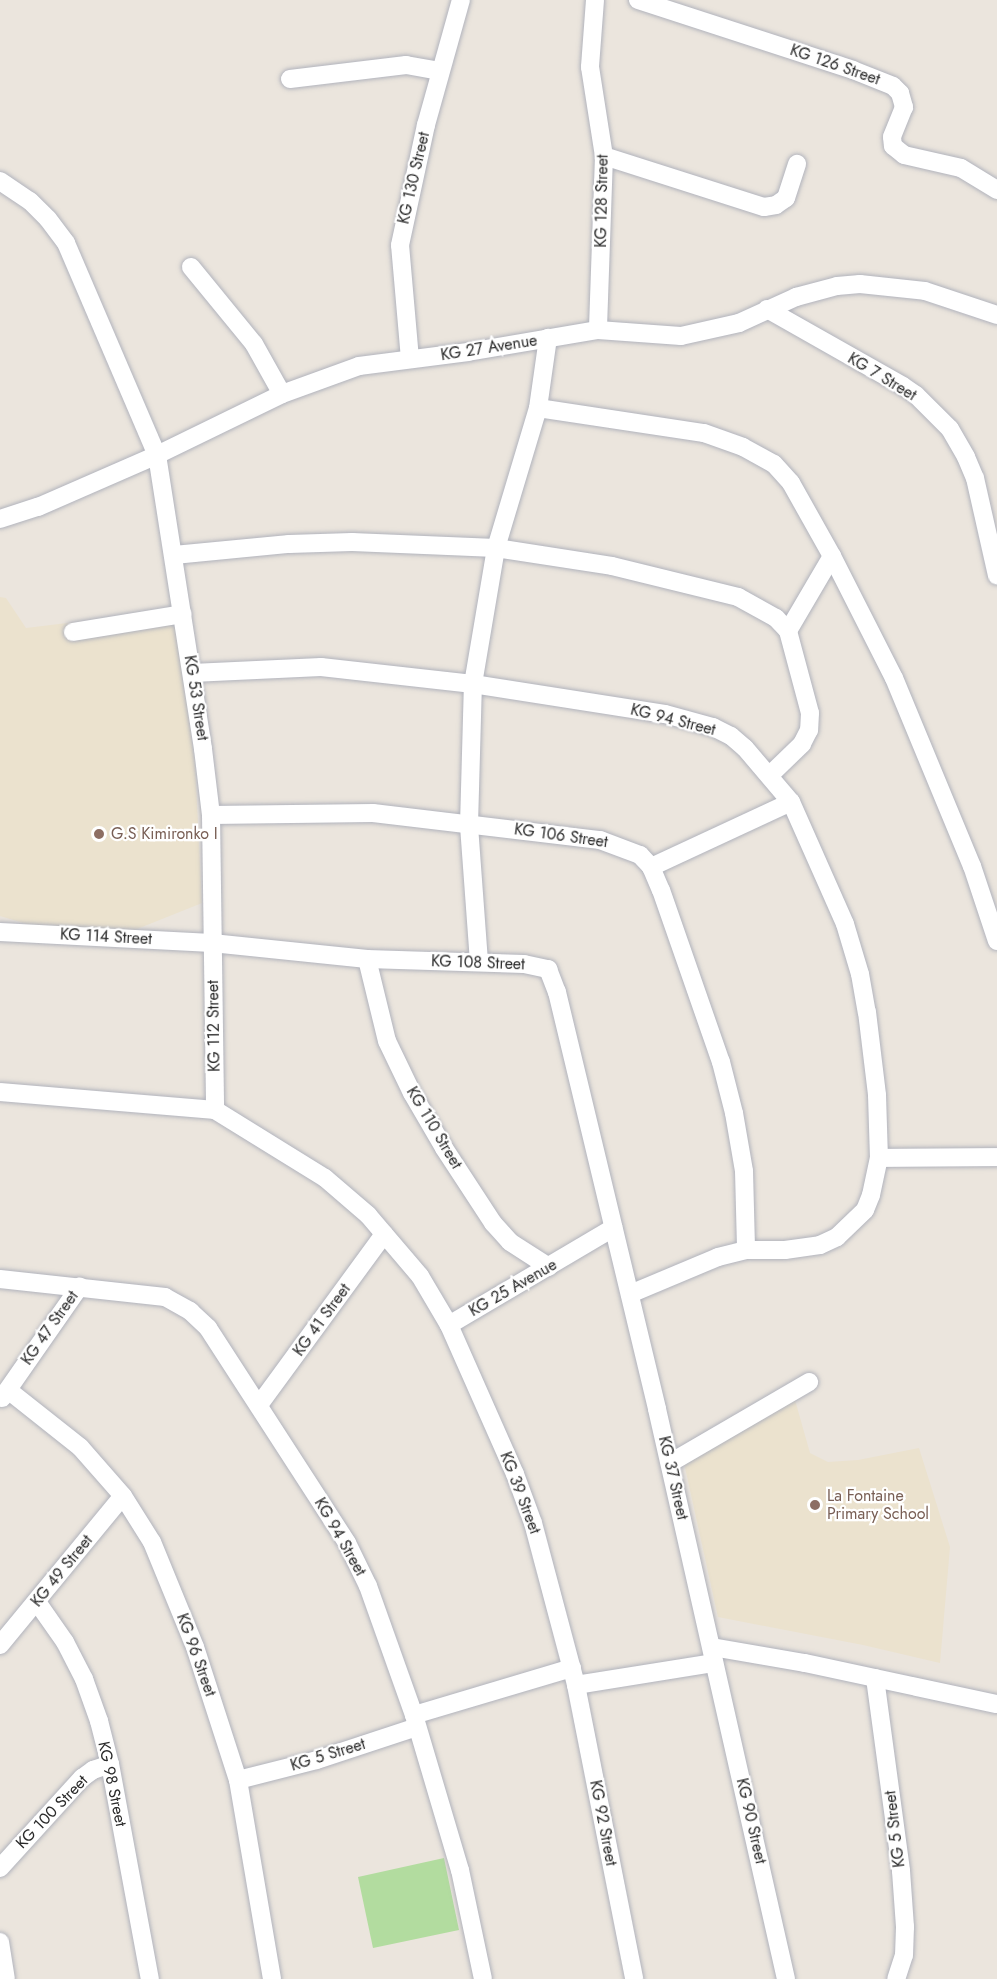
<!DOCTYPE html>
<html>
<head>
<meta charset="utf-8">
<style>
  body { margin:0 }
  #map { position:relative; width:997px; height:1979px; overflow:hidden; background:#ebe5dd; font-family:Jost,sans-serif }
  div>[style] { position:absolute }
  .education>* { inset:0; background:#ebe2ce }
  .green>* { inset:0; background:#b2dc9f }
  .roads { filter:drop-shadow(0 0 2px #b1b3bc) drop-shadow(0 0 2px #b1b3bc) }
  .minor>* { height:18px; margin:-9px; padding:0 9px; transform-origin:9px; border-radius:9px; background:#fff }
  .dots>* { width:16px; height:16px; translate:-50% -50%; box-sizing:border-box; border:3px solid #fff; border-radius:50% }
  span { translate:-50% -50%; white-space:nowrap; text-align:center; line-height:1.15; -webkit-text-stroke:4.5px #fff; paint-order:stroke }
  .street-label { font-size:16px; color:#2a2a2a }
  .education-label { font-size:16px; color:#785e54 }
  .left { translate:0 -50%; text-align:left }
</style>
</head>
<body>
<div id="map">
  <div class="education">
    <i style="clip-path:polygon(0 597px,6px 598px,26px 628px,174px 610px,195px 764px,202px 903px,132px 931px,57px 933px,0 916px)"></i>
    <i style="clip-path:polygon(795px 1400px,810px 1453px,828px 1462px,858px 1460px,919px 1448px,950px 1547px,940px 1663px,863px 1645px,718px 1617px,684px 1463px)"></i>
  </div>
  <div class="green">
    <i style="clip-path:polygon(444px 1858px,459px 1930px,373px 1948px,358px 1877px)"></i>
  </div>
  <div class="roads">
    <div class="minor">
      <i style="left:595px;top:0;width:67px;rotate:94.3deg"></i>
      <i style="left:590px;top:67px;width:90px;rotate:81.1deg"></i>
      <i style="left:604px;top:156px;width:174px;rotate:92deg"></i>
      <i style="left:638px;top:0;width:226px;rotate:18deg"></i>
      <i style="left:853px;top:70px;width:43px;rotate:21.8deg"></i>
      <i style="left:893px;top:86px;width:10px;rotate:45deg"></i>
      <i style="left:900px;top:93px;width:15px;rotate:74deg"></i>
      <i style="left:904px;top:107px;width:32px;rotate:112deg"></i>
      <i style="left:892px;top:137px;width:9px;rotate:84deg"></i>
      <i style="left:893px;top:146px;width:14px;rotate:39deg"></i>
      <i style="left:904px;top:155px;width:58px;rotate:12.8deg"></i>
      <i style="left:961px;top:168px;width:42px;rotate:31.4deg"></i>
      <i style="left:290px;top:79px;width:117px;rotate:-6.9deg"></i>
      <i style="left:406px;top:65px;width:35px;rotate:10deg"></i>
      <i style="left:604px;top:156px;width:168px;rotate:17.7deg"></i>
      <i style="left:764px;top:207px;width:12px;rotate:-9deg"></i>
      <i style="left:776px;top:205px;width:12px;rotate:-35deg"></i>
      <i style="left:786px;top:198px;width:36px;rotate:-72deg"></i>
      <i style="left:0;top:181px;width:36px;rotate:34deg"></i>
      <i style="left:30px;top:201px;width:25px;rotate:45deg"></i>
      <i style="left:48px;top:219px;width:30px;rotate:53deg"></i>
      <i style="left:66px;top:243px;width:231px;rotate:66.8deg"></i>
      <i style="left:157px;top:455px;width:298px;rotate:81.1deg"></i>
      <i style="left:203px;top:749px;width:66px;rotate:83.1deg"></i>
      <i style="left:211px;top:815px;width:295px;rotate:89.2deg"></i>
      <i style="left:191px;top:267px;width:99px;rotate:50.7deg"></i>
      <i style="left:254px;top:344px;width:57px;rotate:60.8deg"></i>
      <i style="left:767px;top:309px;width:156px;rotate:29.5deg"></i>
      <i style="left:903px;top:386px;width:16px;rotate:35deg"></i>
      <i style="left:916px;top:395px;width:48px;rotate:45deg"></i>
      <i style="left:950px;top:429px;width:32px;rotate:60deg"></i>
      <i style="left:966px;top:457px;width:23px;rotate:67deg"></i>
      <i style="left:975px;top:478px;width:100px;rotate:77.3deg"></i>
      <i style="left:410px;top:359px;width:114px;rotate:-95deg"></i>
      <i style="left:400px;top:245px;width:123px;rotate:-77.8deg"></i>
      <i style="left:426px;top:125px;width:130px;rotate:-74.4deg"></i>
      <i style="left:538px;top:408px;width:168px;rotate:8.6deg"></i>
      <i style="left:704px;top:433px;width:41px;rotate:19.7deg"></i>
      <i style="left:743px;top:447px;width:35px;rotate:29deg"></i>
      <i style="left:774px;top:464px;width:25px;rotate:48deg"></i>
      <i style="left:791px;top:483px;width:84px;rotate:60.7deg"></i>
      <i style="left:832px;top:556px;width:137px;rotate:63.1deg"></i>
      <i style="left:894px;top:678px;width:204px;rotate:67.5deg"></i>
      <i style="left:972px;top:866px;width:79px;rotate:71.6deg"></i>
      <i style="left:0;top:519px;width:40px;rotate:-18deg"></i>
      <i style="left:38px;top:507px;width:130px;rotate:-23.6deg"></i>
      <i style="left:157px;top:455px;width:139px;rotate:-26deg"></i>
      <i style="left:282px;top:394px;width:82px;rotate:-20deg"></i>
      <i style="left:359px;top:366px;width:110px;rotate:-7.3deg"></i>
      <i style="left:468px;top:352px;width:132px;rotate:-9.6deg"></i>
      <i style="left:598px;top:330px;width:83px;rotate:4.1deg"></i>
      <i style="left:681px;top:336px;width:59px;rotate:-12.6deg"></i>
      <i style="left:739px;top:323px;width:63px;rotate:-24.5deg"></i>
      <i style="left:796px;top:297px;width:42px;rotate:-15deg"></i>
      <i style="left:837px;top:286px;width:23px;rotate:-5deg"></i>
      <i style="left:860px;top:284px;width:65px;rotate:6.1deg"></i>
      <i style="left:925px;top:291px;width:76px;rotate:18.4deg"></i>
      <i style="left:174px;top:555px;width:116px;rotate:-5.5deg"></i>
      <i style="left:289px;top:544px;width:63px;rotate:-1.8deg"></i>
      <i style="left:352px;top:542px;width:144px;rotate:2.4deg"></i>
      <i style="left:496px;top:548px;width:117px;rotate:8.8deg"></i>
      <i style="left:612px;top:566px;width:130px;rotate:13.8deg"></i>
      <i style="left:738px;top:597px;width:43px;rotate:28.9deg"></i>
      <i style="left:776px;top:618px;width:18px;rotate:47deg"></i>
      <i style="left:788px;top:631px;width:85px;rotate:75deg"></i>
      <i style="left:810px;top:713px;width:17px;rotate:93deg"></i>
      <i style="left:809px;top:730px;width:16px;rotate:117deg"></i>
      <i style="left:802px;top:744px;width:45px;rotate:135.9deg"></i>
      <i style="left:788px;top:631px;width:87px;rotate:-59.6deg"></i>
      <i style="left:73px;top:632px;width:111px;rotate:-9.3deg"></i>
      <i style="left:192px;top:673px;width:129px;rotate:-2.7deg"></i>
      <i style="left:321px;top:667px;width:153px;rotate:6.4deg"></i>
      <i style="left:473px;top:684px;width:194px;rotate:8.9deg"></i>
      <i style="left:665px;top:714px;width:50px;rotate:15.2deg"></i>
      <i style="left:713px;top:727px;width:20px;rotate:27deg"></i>
      <i style="left:731px;top:736px;width:18px;rotate:41deg"></i>
      <i style="left:745px;top:748px;width:71px;rotate:49.6deg"></i>
      <i style="left:791px;top:802px;width:133px;rotate:66.1deg"></i>
      <i style="left:845px;top:924px;width:52px;rotate:73.3deg"></i>
      <i style="left:860px;top:974px;width:39px;rotate:80deg"></i>
      <i style="left:867px;top:1012px;width:84px;rotate:83.1deg"></i>
      <i style="left:877px;top:1095px;width:63px;rotate:88.2deg"></i>
      <i style="left:211px;top:815px;width:162px;rotate:-0.7deg"></i>
      <i style="left:373px;top:813px;width:229px;rotate:6.8deg"></i>
      <i style="left:600px;top:840px;width:43px;rotate:20.6deg"></i>
      <i style="left:640px;top:855px;width:16px;rotate:47deg"></i>
      <i style="left:651px;top:867px;width:25px;rotate:67deg"></i>
      <i style="left:661px;top:890px;width:182px;rotate:70.8deg"></i>
      <i style="left:721px;top:1062px;width:53px;rotate:75.7deg"></i>
      <i style="left:734px;top:1113px;width:59px;rotate:80.2deg"></i>
      <i style="left:744px;top:1171px;width:79px;rotate:88.5deg"></i>
      <i style="left:651px;top:867px;width:154px;rotate:-24.9deg"></i>
      <i style="left:0;top:932px;width:212px;rotate:3deg"></i>
      <i style="left:212px;top:943px;width:156px;rotate:5.9deg"></i>
      <i style="left:367px;top:959px;width:157px;rotate:1.8deg"></i>
      <i style="left:524px;top:964px;width:25px;rotate:12deg"></i>
      <i style="left:548px;top:969px;width:25px;rotate:69deg"></i>
      <i style="left:557px;top:992px;width:429px;rotate:76.5deg"></i>
      <i style="left:657px;top:1409px;width:584px;rotate:77.25deg"></i>
      <i style="left:367px;top:959px;width:84px;rotate:76.3deg"></i>
      <i style="left:387px;top:1041px;width:58px;rotate:64.3deg"></i>
      <i style="left:412px;top:1093px;width:64px;rotate:59.8deg"></i>
      <i style="left:444px;top:1148px;width:90px;rotate:56.8deg"></i>
      <i style="left:493px;top:1223px;width:25px;rotate:48deg"></i>
      <i style="left:510px;top:1242px;width:46px;rotate:32.7deg"></i>
      <i style="left:479px;top:962px;width:137px;rotate:-94.2deg"></i>
      <i style="left:469px;top:825px;width:141px;rotate:-88.4deg"></i>
      <i style="left:473px;top:684px;width:138px;rotate:-80.4deg"></i>
      <i style="left:496px;top:548px;width:146px;rotate:-73.3deg"></i>
      <i style="left:538px;top:408px;width:71px;rotate:-81.9deg"></i>
      <i style="left:0;top:1092px;width:216px;rotate:4.8deg"></i>
      <i style="left:215px;top:1110px;width:129px;rotate:31.7deg"></i>
      <i style="left:325px;top:1178px;width:57px;rotate:40.7deg"></i>
      <i style="left:368px;top:1215px;width:80px;rotate:49.6deg"></i>
      <i style="left:420px;top:1276px;width:57px;rotate:59.4deg"></i>
      <i style="left:449px;top:1325px;width:163px;rotate:66.1deg"></i>
      <i style="left:515px;top:1474px;width:52px;rotate:69.8deg"></i>
      <i style="left:533px;top:1523px;width:168px;rotate:75.1deg"></i>
      <i style="left:576px;top:1685px;width:300px;rotate:78.8deg"></i>
      <i style="left:0;top:1279px;width:166px;rotate:6.2deg"></i>
      <i style="left:165px;top:1297px;width:29px;rotate:29deg"></i>
      <i style="left:190px;top:1311px;width:25px;rotate:43deg"></i>
      <i style="left:208px;top:1328px;width:256px;rotate:57.1deg"></i>
      <i style="left:347px;top:1543px;width:48px;rotate:64deg"></i>
      <i style="left:368px;top:1586px;width:137px;rotate:70.4deg"></i>
      <i style="left:414px;top:1715px;width:162px;rotate:73.5deg"></i>
      <i style="left:460px;top:1870px;width:111px;rotate:78.1deg"></i>
      <i style="left:630px;top:1294px;width:95px;rotate:-22.8deg"></i>
      <i style="left:718px;top:1257px;width:29px;rotate:-14deg"></i>
      <i style="left:746px;top:1250px;width:39px"></i>
      <i style="left:785px;top:1250px;width:35px;rotate:-8deg"></i>
      <i style="left:820px;top:1245px;width:19px;rotate:-25deg"></i>
      <i style="left:837px;top:1237px;width:39px;rotate:-44deg"></i>
      <i style="left:865px;top:1210px;width:16px;rotate:-68deg"></i>
      <i style="left:871px;top:1195px;width:38px;rotate:-78deg"></i>
      <i style="left:879px;top:1158px;width:118px;rotate:-0.5deg"></i>
      <i style="left:449px;top:1325px;width:191px;rotate:-30.6deg"></i>
      <i style="left:8px;top:1390px;width:92px;rotate:38.4deg"></i>
      <i style="left:80px;top:1447px;width:65px;rotate:48.7deg"></i>
      <i style="left:123px;top:1496px;width:54px;rotate:57.8deg"></i>
      <i style="left:152px;top:1542px;width:113px;rotate:67.7deg"></i>
      <i style="left:195px;top:1647px;width:140px;rotate:72.1deg"></i>
      <i style="left:238px;top:1780px;width:202px;rotate:80.3deg"></i>
      <i style="left:2px;top:1398px;width:136px;rotate:-55.1deg"></i>
      <i style="left:259px;top:1405px;width:212px;rotate:-53.8deg"></i>
      <i style="left:670px;top:1463px;width:161px;rotate:-30.2deg"></i>
      <i style="left:37px;top:1602px;width:49px;rotate:55deg"></i>
      <i style="left:65px;top:1642px;width:42px;rotate:62.8deg"></i>
      <i style="left:84px;top:1679px;width:45px;rotate:70.3deg"></i>
      <i style="left:99px;top:1721px;width:44px;rotate:75.7deg"></i>
      <i style="left:110px;top:1764px;width:219px;rotate:79.5deg"></i>
      <i style="left:0;top:1645px;width:193px;rotate:-50.5deg"></i>
      <i style="left:712px;top:1647px;width:94px;rotate:9.8deg"></i>
      <i style="left:805px;top:1663px;width:196px;rotate:12.1deg"></i>
      <i style="left:875px;top:1678px;width:195px;rotate:82.3deg"></i>
      <i style="left:901px;top:1871px;width:56px;rotate:85.9deg"></i>
      <i style="left:905px;top:1927px;width:28px;rotate:92deg"></i>
      <i style="left:904px;top:1955px;width:25px;rotate:108deg"></i>
      <i style="left:576px;top:1685px;width:140px;rotate:-9.1deg"></i>
      <i style="left:414px;top:1715px;width:165px;rotate:-16.6deg"></i>
      <i style="left:238px;top:1780px;width:81px;rotate:-14.2deg"></i>
      <i style="left:317px;top:1760px;width:105px;rotate:-18.3deg"></i>
      <i style="left:0;top:1868px;width:122px;rotate:-47.7deg"></i>
      <i style="left:82px;top:1778px;width:14px;rotate:-36deg"></i>
      <i style="left:93px;top:1770px;width:18px;rotate:-19deg"></i>
      <i style="left:0;top:1942px;width:37px;rotate:81deg"></i>
    </div>
  </div>
  <div class="dots">
    <i style="left:99px;top:834px;background:#8d6e63"></i>
    <i style="left:815px;top:1505px;background:#8d6e63"></i>
  </div>
  <div class="street-label">
    <span style="left:835px;top:65px;rotate:19deg">KG 126 Street</span>
    <span style="left:414px;top:178px;rotate:-77deg">KG 130 Street</span>
    <span style="left:602px;top:201px;rotate:-89deg">KG 128 Street</span>
    <span style="left:489px;top:348px;rotate:-9deg">KG 27 Avenue</span>
    <span style="left:882px;top:377px;rotate:31deg">KG 7 Street</span>
    <span style="left:196px;top:698px;rotate:81deg">KG 53 Street</span>
    <span style="left:673px;top:720px;rotate:14deg">KG 94 Street</span>
    <span style="left:561px;top:836px;rotate:8deg">KG 106 Street</span>
    <span style="left:106px;top:937px;rotate:3deg">KG 114 Street</span>
    <span style="left:478px;top:963px;rotate:2deg">KG 108 Street</span>
    <span style="left:214px;top:1026px;rotate:-91deg">KG 112 Street</span>
    <span style="left:434px;top:1128px;rotate:59deg">KG 110 Street</span>
    <span style="left:513px;top:1288px;rotate:-30deg">KG 25 Avenue</span>
    <span style="left:322px;top:1320px;rotate:-54deg">KG 41 Street</span>
    <span style="left:50px;top:1328px;rotate:-55deg">KG 47 Street</span>
    <span style="left:673px;top:1478px;rotate:77deg">KG 37 Street</span>
    <span style="left:520px;top:1493px;rotate:69deg">KG 39 Street</span>
    <span style="left:340px;top:1537px;rotate:60deg">KG 94 Street</span>
    <span style="left:62px;top:1571px;rotate:-51deg">KG 49 Street</span>
    <span style="left:196px;top:1655px;rotate:70deg">KG 96 Street</span>
    <span style="left:328px;top:1755px;rotate:-17deg">KG 5 Street</span>
    <span style="left:112px;top:1784px;rotate:78deg">KG 98 Street</span>
    <span style="left:52px;top:1812px;rotate:-46deg">KG 100 Street</span>
    <span style="left:751px;top:1821px;rotate:77deg">KG 90 Street</span>
    <span style="left:603px;top:1823px;rotate:79deg">KG 92 Street</span>
    <span style="left:895px;top:1829px;rotate:-97deg">KG 5 Street</span>
  </div>
  <div class="education-label">
    <span class="left" style="left:111px;top:834px">G.S Kimironko I</span>
    <span class="left" style="left:827px;top:1505px">La Fontaine<br>Primary School</span>
  </div>
</div>
</body>
</html>
